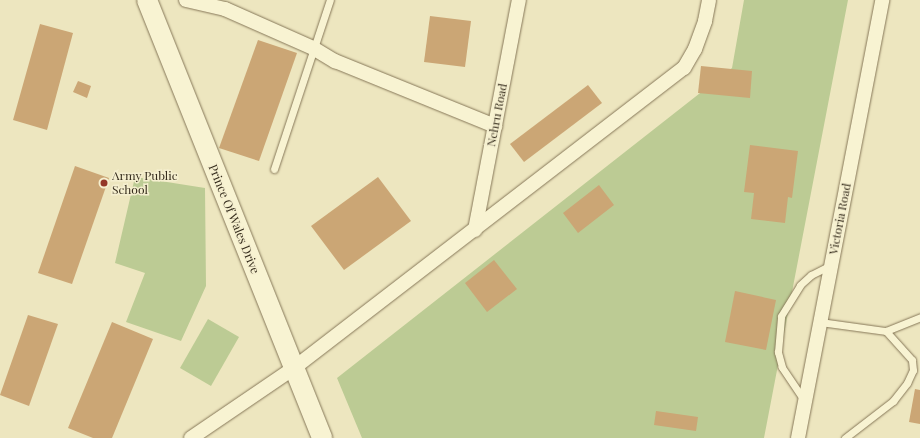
<!DOCTYPE html>
<html>
<head>
<meta charset="utf-8">
<style>
  body { margin:0 }
  #map { position:relative; width:920px; height:438px; overflow:hidden; background:#ede6bf; font-family:"Playfair Display",serif }
  div>[style] { position:absolute }
  .green>* { inset:0; background:#bccb94 }
  .building>* { inset:0; background:#cba675 }
  .roads { filter:drop-shadow(0 0 1px #867758) drop-shadow(0 0 1px #867758) }
  .lane>* { height:7px; margin:-3.5px; padding:0 3.5px; transform-origin:3.5px; border-radius:3.5px; background:#f8f3d2 }
  .street>* { height:14px; margin:-7px; padding:0 7px; transform-origin:7px; border-radius:7px; background:#f8f3d2 }
  .secondary>* { height:20px; margin:-10px; padding:0 10px; transform-origin:10px; border-radius:10px; background:#f8f3d2 }
  .dots>* { width:11px; height:11px; translate:-50% -50%; box-sizing:border-box; border:2px solid #f5efcf; border-radius:50% }
  span { translate:-50% -50%; white-space:nowrap; text-align:center; line-height:1.15; -webkit-text-stroke:3px #f5efcf; paint-order:stroke }
  .street-label { font-size:12px; color:#352c1c }
  .poi-label { font-size:12px; color:#352c1c }
  .left { translate:0 -50%; text-align:left }
</style>
</head>
<body>
<div id="map">
  <div class="green">
    <i style="clip-path:polygon(744px 0,848px 0,764px 438px,362px 438px,337px 378px,732px 68px)"></i>
    <i style="clip-path:polygon(135px 177px,205px 188px,206px 286px,181px 341px,126px 322px,145px 273px,115px 263px)"></i>
    <i style="clip-path:polygon(208px 319px,239px 337px,211px 386px,180px 368px)"></i>
  </div>
  <div class="building">
    <i style="clip-path:polygon(430px 16px,471px 21px,465px 67px,424px 62px)"></i>
    <i style="clip-path:polygon(40px 24px,73px 33px,47px 130px,13px 120px)"></i>
    <i style="clip-path:polygon(258px 40px,297px 53px,259px 161px,219px 148px)"></i>
    <i style="clip-path:polygon(701px 66px,752px 71px,750px 98px,698px 93px)"></i>
    <i style="clip-path:polygon(78px 81px,91px 86px,87px 98px,73px 92px)"></i>
    <i style="clip-path:polygon(588px 85px,602px 103px,524px 162px,510px 144px)"></i>
    <i style="clip-path:polygon(750px 145px,798px 151px,792px 198px,788px 197px,785px 223px,751px 219px,754px 193px,744px 192px)"></i>
    <i style="clip-path:polygon(75px 166px,109px 178px,72px 284px,38px 273px)"></i>
    <i style="clip-path:polygon(378px 177px,411px 221px,344px 270px,311px 226px)"></i>
    <i style="clip-path:polygon(599px 185px,614px 205px,578px 233px,563px 213px)"></i>
    <i style="clip-path:polygon(494px 260px,517px 289px,487px 312px,465px 283px)"></i>
    <i style="clip-path:polygon(735px 291px,776px 300px,766px 350px,725px 342px)"></i>
    <i style="clip-path:polygon(28px 315px,58px 324px,29px 406px,0 395px)"></i>
    <i style="clip-path:polygon(112px 322px,153px 339px,112px 438px,93px 438px,68px 428px)"></i>
    <i style="clip-path:polygon(915px 389px,920px 390px,920px 424px,909px 422px)"></i>
    <i style="clip-path:polygon(656px 411px,698px 417px,696px 431px,654px 425px)"></i>
  </div>
  <div class="roads">
    <div class="lane">
      <i style="left:274px;top:169px;width:178px;rotate:-71.7deg"></i>
      <i style="left:820px;top:322px;width:67px;rotate:7.8deg"></i>
      <i style="left:886px;top:331px;width:37px;rotate:-22deg"></i>
      <i style="left:804px;top:400px;width:40px;rotate:-124deg"></i>
      <i style="left:782px;top:367px;width:16px;rotate:-105deg"></i>
      <i style="left:778px;top:352px;width:36px;rotate:-85deg"></i>
      <i style="left:781px;top:316px;width:36px;rotate:-58deg"></i>
      <i style="left:800px;top:285px;width:15px;rotate:-42deg"></i>
      <i style="left:811px;top:275px;width:22px;rotate:-27deg"></i>
      <i style="left:845px;top:438px;width:61px;rotate:-37.6deg"></i>
      <i style="left:893px;top:401px;width:23px;rotate:-52deg"></i>
      <i style="left:907px;top:383px;width:14px;rotate:-65deg"></i>
      <i style="left:913px;top:370px;width:10px;rotate:-96deg"></i>
      <i style="left:912px;top:360px;width:39px;rotate:-132deg"></i>
    </div>
    <div class="street">
      <i style="left:186px;top:0;width:40px;rotate:13deg"></i>
      <i style="left:225px;top:9px;width:96px;rotate:23.9deg"></i>
      <i style="left:313px;top:48px;width:26px;rotate:31deg"></i>
      <i style="left:335px;top:61px;width:173px;rotate:22.1deg"></i>
      <i style="left:475px;top:230px;width:234px;rotate:-79.2deg"></i>
      <i style="left:191px;top:438px;width:125px;rotate:-34.2deg"></i>
      <i style="left:294px;top:368px;width:492px;rotate:-37.6deg"></i>
      <i style="left:684px;top:68px;width:22px;rotate:-60deg"></i>
      <i style="left:695px;top:49px;width:30px;rotate:-70deg"></i>
      <i style="left:705px;top:21px;width:21px;rotate:-79deg"></i>
      <i style="left:798px;top:438px;width:446px;rotate:-79.1deg"></i>
    </div>
    <div class="secondary">
      <i style="left:147px;top:0;width:472px;rotate:68.2deg"></i>
    </div>
  </div>
  <div class="dots">
    <i style="left:104px;top:183px;background:#943828"></i>
  </div>
  <div class="street-label">
    <span style="left:497px;top:115px;rotate:-79deg">Nehru Road</span>
    <span style="left:234px;top:219px;rotate:68deg">Prince Of Wales Drive</span>
    <span style="left:840px;top:219px;rotate:-79deg">Victoria Road</span>
  </div>
  <div class="poi-label">
    <span class="left" style="left:112px;top:183px">Army Public<br>School</span>
  </div>
</div>
</body>
</html>
